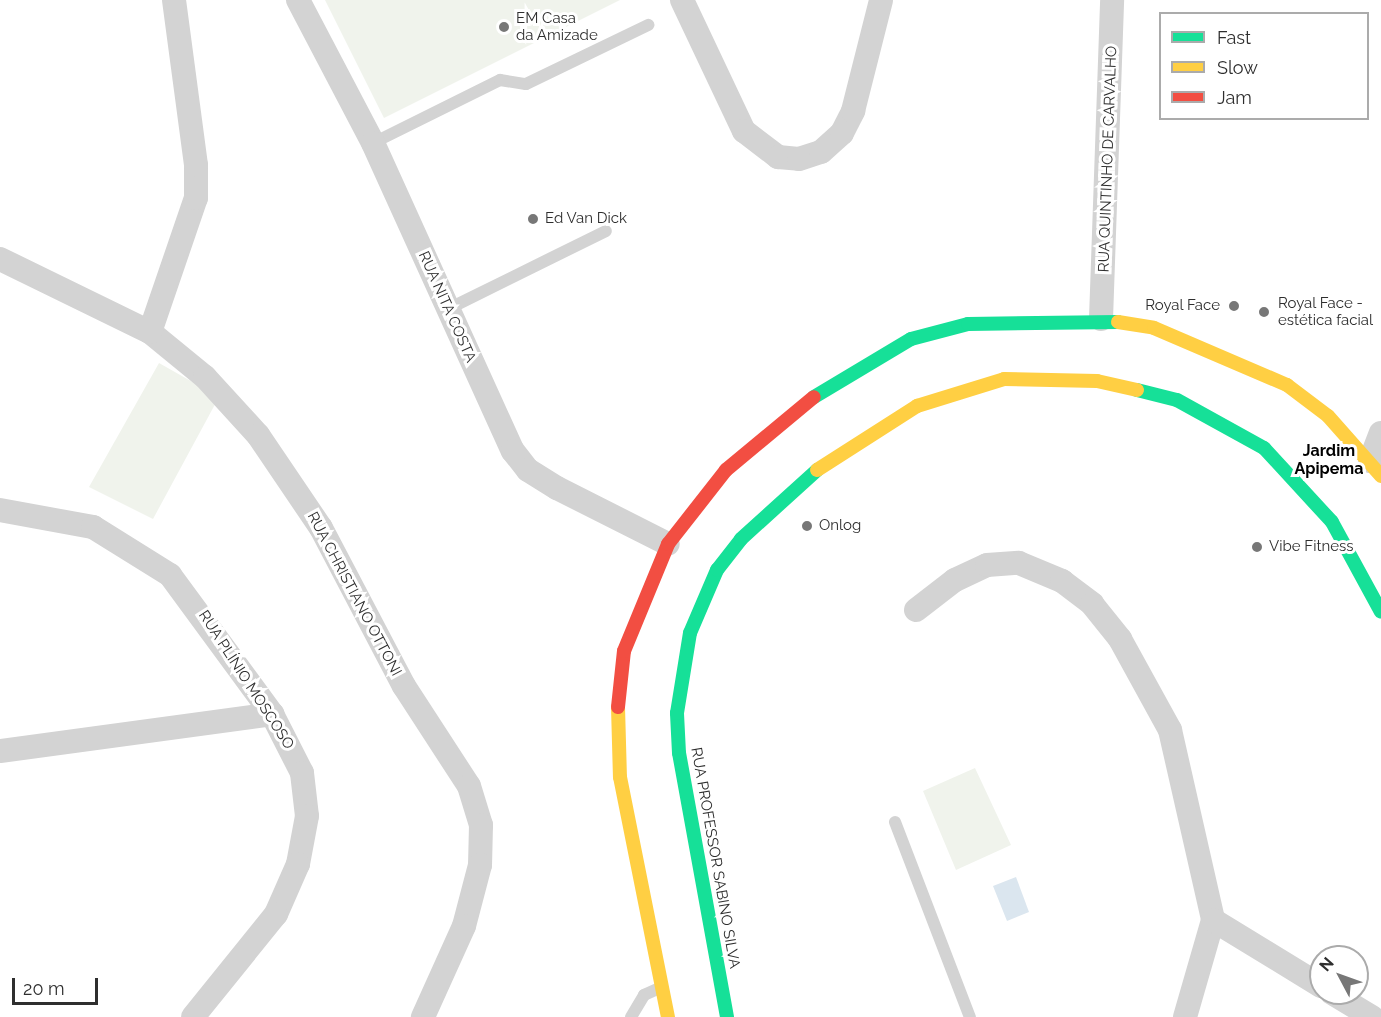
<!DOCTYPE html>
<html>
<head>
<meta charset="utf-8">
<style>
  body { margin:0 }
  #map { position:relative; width:1381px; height:1017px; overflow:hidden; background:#fff; font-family:Raleway,sans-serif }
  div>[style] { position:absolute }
  .green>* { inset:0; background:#f0f3ec }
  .water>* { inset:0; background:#dbe6ef }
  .lane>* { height:12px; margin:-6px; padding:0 6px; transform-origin:6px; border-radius:6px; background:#d3d3d3 }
  .street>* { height:24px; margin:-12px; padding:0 12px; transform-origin:12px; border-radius:12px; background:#d3d3d3 }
  .fast>* { height:14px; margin:-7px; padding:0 7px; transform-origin:7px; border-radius:7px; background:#16e098 }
  .slow>* { height:14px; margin:-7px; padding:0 7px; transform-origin:7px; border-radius:7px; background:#ffcf43 }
  .jam>* { height:14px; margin:-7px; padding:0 7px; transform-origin:7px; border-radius:7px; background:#f24e42 }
  .dots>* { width:16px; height:16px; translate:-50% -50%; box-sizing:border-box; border:3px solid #fff; border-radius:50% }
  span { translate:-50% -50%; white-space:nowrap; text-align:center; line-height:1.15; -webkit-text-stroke:6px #fff; paint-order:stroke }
  .poi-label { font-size:15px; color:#2e2e2e }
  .left { translate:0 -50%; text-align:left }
  .right { translate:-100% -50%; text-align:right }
  .street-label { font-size:15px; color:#2e2e2e }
  .neighbourhood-label { font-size:16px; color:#000; font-weight:700 }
  .legend { position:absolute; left:1159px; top:12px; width:210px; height:108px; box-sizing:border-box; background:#fff; border:2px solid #ababab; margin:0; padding:8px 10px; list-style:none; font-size:18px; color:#2e2e2e }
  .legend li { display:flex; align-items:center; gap:12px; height:30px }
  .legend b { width:30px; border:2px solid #ababab }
  .north { position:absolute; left:1309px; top:945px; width:60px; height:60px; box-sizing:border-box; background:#fff; border:2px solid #ababab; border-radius:50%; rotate:311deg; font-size:16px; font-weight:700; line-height:24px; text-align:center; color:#2e2e2e }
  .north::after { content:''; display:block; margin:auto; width:21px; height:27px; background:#777; clip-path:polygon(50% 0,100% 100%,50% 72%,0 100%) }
  .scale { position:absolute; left:12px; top:978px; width:86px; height:27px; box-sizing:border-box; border:3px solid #2e2e2e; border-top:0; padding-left:8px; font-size:18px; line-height:21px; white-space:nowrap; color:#2e2e2e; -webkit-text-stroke:4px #fff; paint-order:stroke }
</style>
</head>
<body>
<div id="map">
  <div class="green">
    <i style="clip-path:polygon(325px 0,620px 0,384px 118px)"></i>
    <i style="clip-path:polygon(159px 363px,219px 397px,153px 519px,89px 487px)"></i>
    <i style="clip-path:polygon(975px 768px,1011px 845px,956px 870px,923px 791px)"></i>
  </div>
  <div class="water">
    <i style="clip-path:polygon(1016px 877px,1029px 912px,1007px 921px,993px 886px)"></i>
  </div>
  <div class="lane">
    <i style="left:373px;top:143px;width:142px;rotate:-26.4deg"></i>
    <i style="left:500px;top:80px;width:26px;rotate:9deg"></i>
    <i style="left:526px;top:84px;width:136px;rotate:-25.8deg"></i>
    <i style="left:448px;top:309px;width:176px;rotate:-26.3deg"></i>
    <i style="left:895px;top:822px;width:209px;rotate:69deg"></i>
    <i style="left:631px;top:1017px;width:26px;rotate:-59deg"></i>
    <i style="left:644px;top:995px;width:17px;rotate:-24deg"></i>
  </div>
  <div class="street">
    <i style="left:298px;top:0;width:161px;rotate:62.3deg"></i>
    <i style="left:373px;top:143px;width:338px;rotate:65.6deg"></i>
    <i style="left:513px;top:451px;width:24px;rotate:52deg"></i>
    <i style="left:528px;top:470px;width:34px;rotate:32deg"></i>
    <i style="left:557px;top:488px;width:124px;rotate:26.8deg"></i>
    <i style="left:682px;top:0;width:145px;rotate:64.7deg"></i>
    <i style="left:744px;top:131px;width:43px;rotate:37.4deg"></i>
    <i style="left:778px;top:157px;width:21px;rotate:5deg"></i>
    <i style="left:799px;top:159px;width:23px;rotate:-18deg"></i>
    <i style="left:821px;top:152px;width:28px;rotate:-42deg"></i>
    <i style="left:842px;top:133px;width:25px;rotate:-63deg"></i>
    <i style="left:853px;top:111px;width:114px;rotate:-75.8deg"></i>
    <i style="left:0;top:259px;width:167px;rotate:26deg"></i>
    <i style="left:150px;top:332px;width:71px;rotate:39.3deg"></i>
    <i style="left:205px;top:377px;width:79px;rotate:47.6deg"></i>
    <i style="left:258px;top:435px;width:112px;rotate:55.9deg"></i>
    <i style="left:321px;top:528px;width:178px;rotate:62.3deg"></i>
    <i style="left:404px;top:686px;width:119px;rotate:57deg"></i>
    <i style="left:469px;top:786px;width:41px;rotate:72.9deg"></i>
    <i style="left:481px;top:825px;width:40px;rotate:91.4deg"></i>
    <i style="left:480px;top:865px;width:63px;rotate:104.7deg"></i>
    <i style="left:464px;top:926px;width:100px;rotate:114.3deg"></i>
    <i style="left:1101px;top:319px;width:319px;rotate:-88deg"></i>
    <i style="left:150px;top:332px;width:142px;rotate:-71.1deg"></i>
    <i style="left:196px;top:198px;width:33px;rotate:-90deg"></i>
    <i style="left:196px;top:165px;width:166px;rotate:-97.6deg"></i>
    <i style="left:1370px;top:461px;width:30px;rotate:-69deg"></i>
    <i style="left:0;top:510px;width:95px;rotate:10.4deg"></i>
    <i style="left:93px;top:527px;width:91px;rotate:31.9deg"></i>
    <i style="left:170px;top:575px;width:172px;rotate:53.7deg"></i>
    <i style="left:272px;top:714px;width:66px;rotate:63deg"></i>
    <i style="left:302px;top:773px;width:43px;rotate:83.4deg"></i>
    <i style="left:307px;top:816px;width:49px;rotate:100.6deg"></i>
    <i style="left:298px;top:864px;width:55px;rotate:113.7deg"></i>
    <i style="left:276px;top:914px;width:132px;rotate:128.9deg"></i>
    <i style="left:916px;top:610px;width:49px;rotate:-37.6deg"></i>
    <i style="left:955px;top:580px;width:35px;rotate:-25deg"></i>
    <i style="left:987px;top:565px;width:32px;rotate:-4deg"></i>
    <i style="left:1019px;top:563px;width:47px;rotate:22.7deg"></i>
    <i style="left:1062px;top:581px;width:38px;rotate:37deg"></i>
    <i style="left:1092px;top:604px;width:45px;rotate:51.3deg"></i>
    <i style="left:1120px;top:639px;width:104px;rotate:61.2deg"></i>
    <i style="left:1170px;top:730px;width:195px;rotate:77.2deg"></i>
    <i style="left:1213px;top:920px;width:101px;rotate:106.1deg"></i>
    <i style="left:0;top:751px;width:275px;rotate:-7.7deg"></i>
    <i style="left:1213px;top:920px;width:127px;rotate:31.4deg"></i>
    <i style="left:1332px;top:993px;width:47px;rotate:31deg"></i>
  </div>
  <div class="fast">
    <i style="left:1137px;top:390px;width:41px;rotate:14deg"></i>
    <i style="left:1177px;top:400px;width:99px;rotate:28.9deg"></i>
    <i style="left:1264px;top:448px;width:100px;rotate:47.4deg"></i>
    <i style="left:1332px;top:522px;width:102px;rotate:61.4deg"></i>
    <i style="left:814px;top:397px;width:113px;rotate:-30.9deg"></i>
    <i style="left:911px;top:339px;width:59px;rotate:-14.7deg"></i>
    <i style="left:968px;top:324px;width:150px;rotate:-0.8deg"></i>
    <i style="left:727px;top:1017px;width:268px;rotate:-100.3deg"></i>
    <i style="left:679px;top:753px;width:40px;rotate:-92.9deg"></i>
    <i style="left:677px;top:713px;width:81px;rotate:-80.8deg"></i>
    <i style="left:690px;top:633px;width:69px;rotate:-66.8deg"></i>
    <i style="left:717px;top:570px;width:39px;rotate:-52deg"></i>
    <i style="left:741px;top:539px;width:103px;rotate:-42.2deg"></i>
  </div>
  <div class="slow">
    <i style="left:1118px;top:322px;width:36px;rotate:9deg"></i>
    <i style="left:1154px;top:328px;width:145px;rotate:23.2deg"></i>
    <i style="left:1287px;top:385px;width:51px;rotate:37.1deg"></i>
    <i style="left:1328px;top:416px;width:80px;rotate:48.5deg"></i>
    <i style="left:817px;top:470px;width:119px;rotate:-32.6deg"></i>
    <i style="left:917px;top:406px;width:91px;rotate:-17.2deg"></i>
    <i style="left:1004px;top:379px;width:93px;rotate:1.2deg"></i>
    <i style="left:1097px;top:381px;width:41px;rotate:12.7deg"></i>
    <i style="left:618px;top:707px;width:70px;rotate:88.4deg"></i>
    <i style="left:620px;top:777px;width:245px;rotate:78.7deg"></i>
  </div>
  <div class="jam">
    <i style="left:618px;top:707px;width:56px;rotate:-83.9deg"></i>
    <i style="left:624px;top:651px;width:116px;rotate:-67.6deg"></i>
    <i style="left:668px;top:544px;width:94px;rotate:-51.9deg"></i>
    <i style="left:726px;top:470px;width:114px;rotate:-39.7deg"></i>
  </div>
  <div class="dots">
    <i style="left:504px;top:27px;background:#777"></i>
    <i style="left:533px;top:219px;background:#777"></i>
    <i style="left:1234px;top:306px;background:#777"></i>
    <i style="left:1264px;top:312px;background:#777"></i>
    <i style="left:807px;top:526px;background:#777"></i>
    <i style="left:1257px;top:547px;background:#777"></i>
  </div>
  <div class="poi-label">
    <span class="left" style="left:516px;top:27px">EM Casa<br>da Amizade</span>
    <span class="left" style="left:545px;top:219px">Ed Van Dick</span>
    <span class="left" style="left:1278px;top:312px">Royal Face -<br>estética facial</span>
    <span class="right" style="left:1220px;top:306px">Royal Face</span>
    <span class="left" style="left:819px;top:526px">Onlog</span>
    <span class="left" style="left:1269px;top:547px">Vibe Fitness</span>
  </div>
  <div class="street-label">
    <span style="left:1108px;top:159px;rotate:-88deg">RUA QUINTINHO DE CARVALHO</span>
    <span style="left:447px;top:307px;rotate:66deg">RUA NITA COSTA</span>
    <span style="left:354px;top:594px;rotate:62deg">RUA CHRISTIANO OTTONI</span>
    <span style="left:246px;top:680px;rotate:57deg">RUA PLÍNIO MOSCOSO</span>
    <span style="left:715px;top:858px;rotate:80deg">RUA PROFESSOR SABINO SILVA</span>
  </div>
  <div class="neighbourhood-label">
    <span style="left:1329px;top:460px">Jardim<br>Apipema</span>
  </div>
  <ul class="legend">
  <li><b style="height:8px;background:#16e098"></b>Fast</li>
  <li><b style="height:8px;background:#ffcf43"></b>Slow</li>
  <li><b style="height:8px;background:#f24e42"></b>Jam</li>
  </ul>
  <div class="north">N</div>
  <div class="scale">20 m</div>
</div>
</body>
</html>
